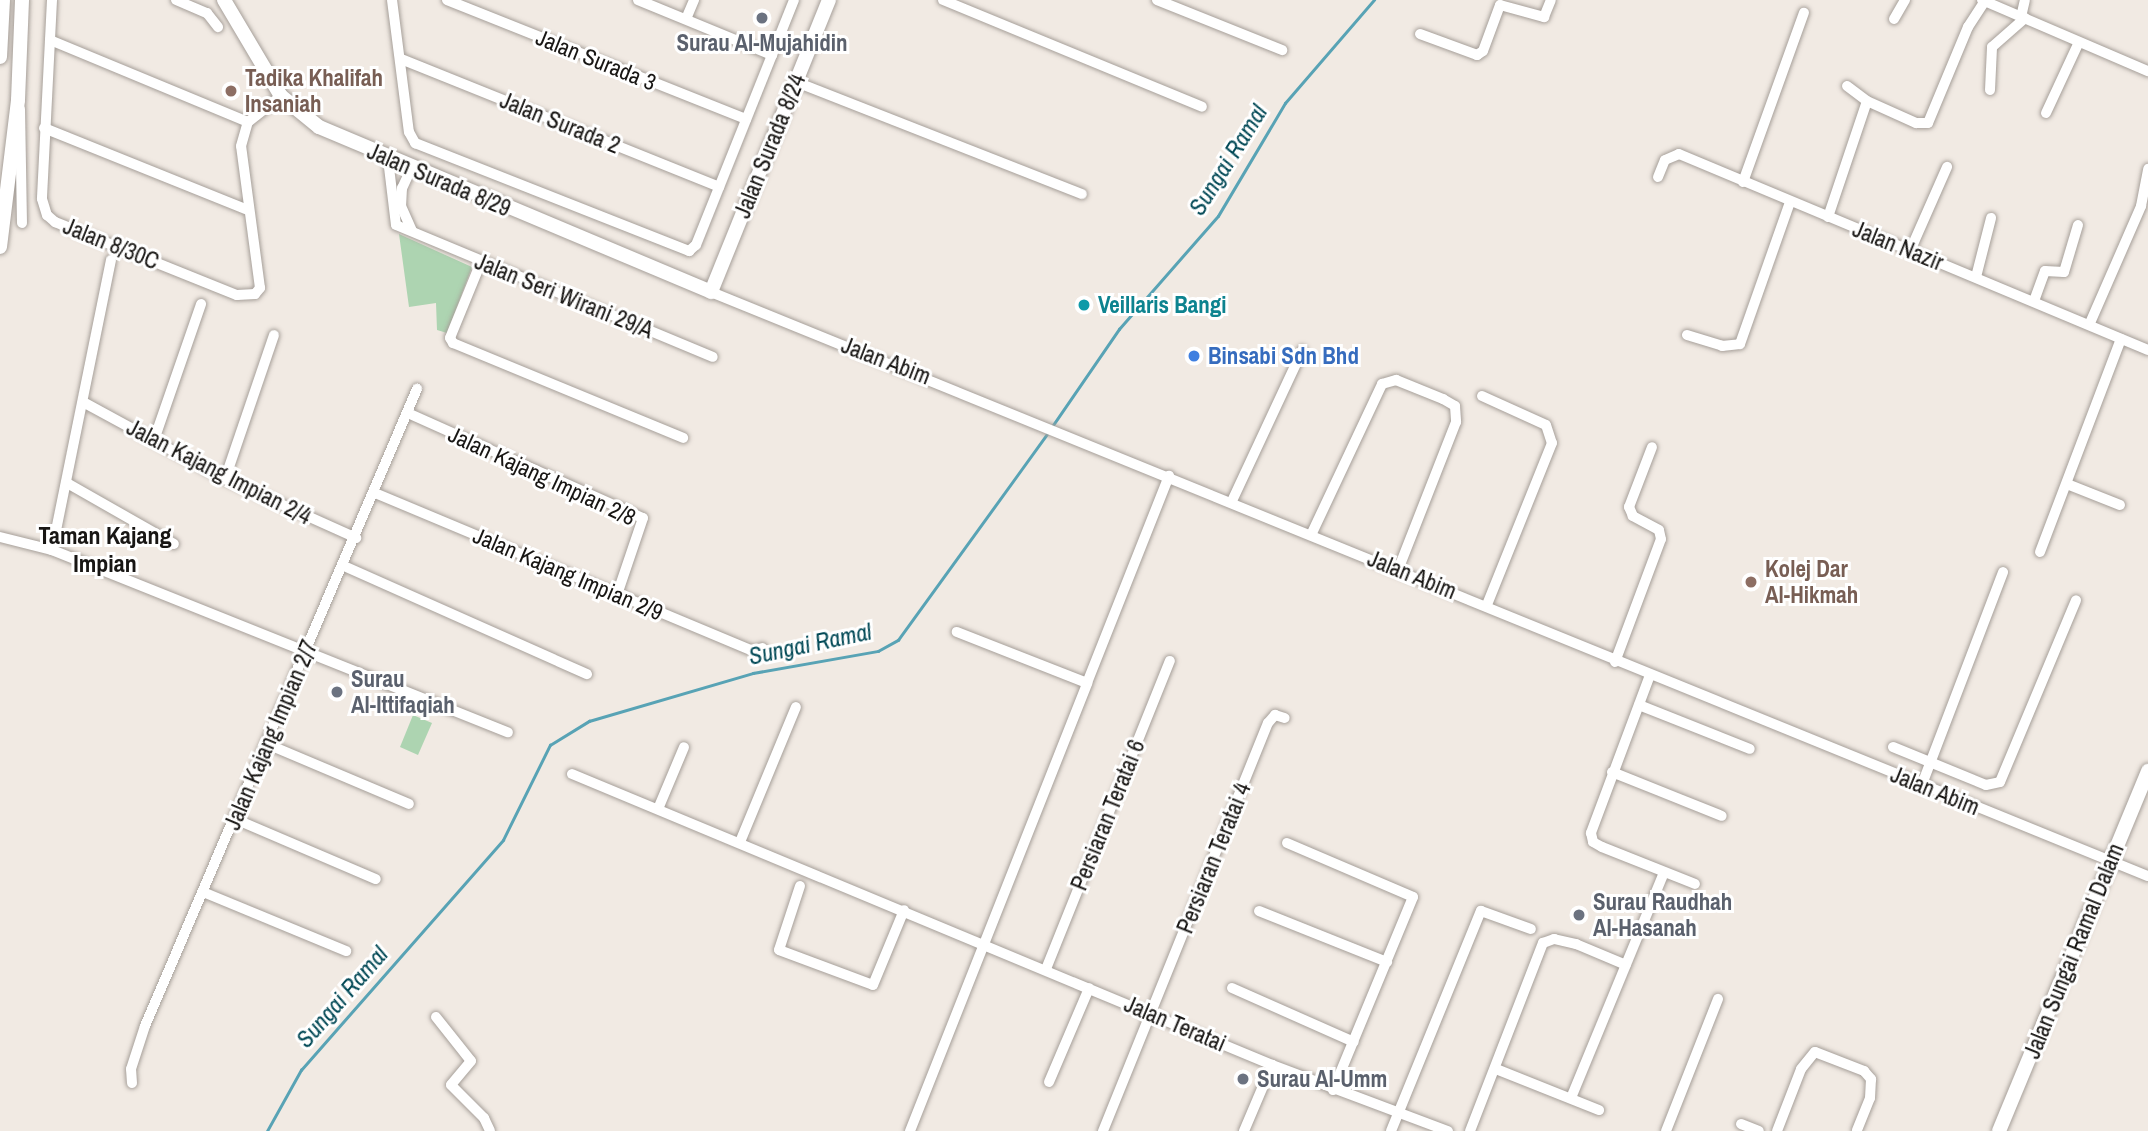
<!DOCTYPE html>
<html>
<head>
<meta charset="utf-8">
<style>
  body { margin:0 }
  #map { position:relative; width:2148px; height:1131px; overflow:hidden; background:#f1eae3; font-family:"Archivo Narrow",sans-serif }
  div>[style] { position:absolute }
  .green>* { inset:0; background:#add4b1 }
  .stream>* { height:2.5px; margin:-1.25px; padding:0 1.25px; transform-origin:1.25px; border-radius:1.25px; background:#58a3b5 }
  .roads { filter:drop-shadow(0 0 2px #a69f99) drop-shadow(0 0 2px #a69f99) }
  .minor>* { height:10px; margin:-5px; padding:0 5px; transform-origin:5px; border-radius:5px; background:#fff }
  .tertiary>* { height:14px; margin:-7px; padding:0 7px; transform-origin:7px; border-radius:7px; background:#fff }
  .dots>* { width:19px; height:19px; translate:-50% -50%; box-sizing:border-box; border:4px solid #fff; border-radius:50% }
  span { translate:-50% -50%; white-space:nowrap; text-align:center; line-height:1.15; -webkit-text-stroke:6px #fff; paint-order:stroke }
  .worship-label { font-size:23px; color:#5b616d; font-weight:700 }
  .left { translate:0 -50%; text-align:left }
  .street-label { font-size:23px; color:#181614 }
  .education-label { font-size:23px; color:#785e54; font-weight:700 }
  .culture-label { font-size:23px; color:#0d838f; font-weight:700 }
  .shop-label { font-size:23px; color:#366cbe; font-weight:700 }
  .water-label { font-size:24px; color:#024956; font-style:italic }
  .neighbourhood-label { font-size:24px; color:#181614; font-weight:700 }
</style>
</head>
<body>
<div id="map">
  <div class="green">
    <i style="clip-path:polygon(399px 234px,472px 267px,447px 333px,437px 330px,436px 303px,409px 307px)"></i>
    <i style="clip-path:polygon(413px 715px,432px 723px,418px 755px,400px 747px)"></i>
  </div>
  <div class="stream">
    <i style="left:1051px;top:428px;width:120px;rotate:-55.5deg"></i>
    <i style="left:1119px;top:329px;width:150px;rotate:-48.8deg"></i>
    <i style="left:1218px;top:216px;width:131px;rotate:-59.3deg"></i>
    <i style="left:1285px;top:103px;width:136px;rotate:-49.2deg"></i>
    <i style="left:267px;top:1131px;width:70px;rotate:-60.9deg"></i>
    <i style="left:301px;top:1070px;width:306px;rotate:-48.7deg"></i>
    <i style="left:503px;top:840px;width:106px;rotate:-63.7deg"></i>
    <i style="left:550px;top:745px;width:46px;rotate:-31.6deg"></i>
    <i style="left:589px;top:721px;width:171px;rotate:-16.3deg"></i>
    <i style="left:753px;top:673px;width:127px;rotate:-10deg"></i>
    <i style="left:878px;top:651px;width:23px;rotate:-29deg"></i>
    <i style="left:898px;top:640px;width:254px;rotate:-54.1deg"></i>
  </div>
  <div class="roads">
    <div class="minor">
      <i style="left:52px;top:0;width:199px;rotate:92.9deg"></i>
      <i style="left:42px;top:199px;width:17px;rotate:73deg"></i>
      <i style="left:47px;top:215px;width:11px;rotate:41deg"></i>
      <i style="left:55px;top:222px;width:196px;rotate:21.9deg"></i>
      <i style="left:237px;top:295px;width:18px;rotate:-3deg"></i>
      <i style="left:255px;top:294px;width:8px;rotate:-50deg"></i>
      <i style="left:260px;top:288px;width:143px;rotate:-97.6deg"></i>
      <i style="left:241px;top:146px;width:25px;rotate:-74deg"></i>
      <i style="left:176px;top:0;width:34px;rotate:23deg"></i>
      <i style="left:207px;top:13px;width:18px;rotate:52deg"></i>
      <i style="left:392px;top:0;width:133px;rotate:82.7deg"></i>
      <i style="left:409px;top:132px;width:13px;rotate:61deg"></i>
      <i style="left:415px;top:143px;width:295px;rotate:21.5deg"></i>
      <i style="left:689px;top:251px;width:9px;rotate:-41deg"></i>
      <i style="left:696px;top:245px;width:264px;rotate:-68.2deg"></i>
      <i style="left:447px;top:0;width:322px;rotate:21.7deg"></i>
      <i style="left:638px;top:0;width:145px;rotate:22.3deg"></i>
      <i style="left:943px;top:0;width:280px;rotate:22.4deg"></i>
      <i style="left:1157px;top:0;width:135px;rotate:21.8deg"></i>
      <i style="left:1982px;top:0;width:181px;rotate:23.2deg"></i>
      <i style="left:2021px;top:17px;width:17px;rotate:-77deg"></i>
      <i style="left:686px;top:19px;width:21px;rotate:-67deg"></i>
      <i style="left:1894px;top:19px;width:22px;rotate:-60deg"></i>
      <i style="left:1420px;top:34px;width:61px;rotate:20.2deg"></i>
      <i style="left:1477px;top:55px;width:7px;rotate:-34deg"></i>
      <i style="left:1483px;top:51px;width:49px;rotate:-69.7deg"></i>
      <i style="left:1500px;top:5px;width:46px;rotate:15.3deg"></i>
      <i style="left:1544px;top:17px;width:18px;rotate:-68deg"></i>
      <i style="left:50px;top:40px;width:214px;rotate:22.5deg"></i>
      <i style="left:401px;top:59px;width:343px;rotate:21.9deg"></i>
      <i style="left:796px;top:82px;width:307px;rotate:21.4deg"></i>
      <i style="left:1990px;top:90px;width:43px;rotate:-87.3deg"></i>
      <i style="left:1992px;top:47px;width:44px;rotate:-41.3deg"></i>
      <i style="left:1867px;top:101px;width:54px;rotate:24.2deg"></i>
      <i style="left:1916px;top:123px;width:12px"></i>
      <i style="left:1928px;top:123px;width:104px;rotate:-67.4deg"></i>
      <i style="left:1968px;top:27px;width:31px;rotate:-57deg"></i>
      <i style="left:20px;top:109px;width:114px;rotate:89deg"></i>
      <i style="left:2046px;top:113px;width:78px;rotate:-65.1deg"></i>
      <i style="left:248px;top:122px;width:42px;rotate:-38.2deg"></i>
      <i style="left:44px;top:128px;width:218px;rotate:21.9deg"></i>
      <i style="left:388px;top:159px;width:66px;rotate:83.1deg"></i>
      <i style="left:396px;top:225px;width:343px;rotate:22.6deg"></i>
      <i style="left:411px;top:169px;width:21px;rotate:115deg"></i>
      <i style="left:402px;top:188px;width:18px;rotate:93deg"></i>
      <i style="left:401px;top:206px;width:27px;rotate:66deg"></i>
      <i style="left:1658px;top:177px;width:18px;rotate:-68deg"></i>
      <i style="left:1665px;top:160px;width:15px;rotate:-23deg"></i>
      <i style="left:1679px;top:154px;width:508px;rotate:22.68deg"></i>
      <i style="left:1743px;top:182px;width:180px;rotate:-70.2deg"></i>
      <i style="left:1828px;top:217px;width:122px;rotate:-71.4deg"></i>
      <i style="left:1867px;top:101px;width:25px;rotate:-143deg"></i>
      <i style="left:1910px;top:251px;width:92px;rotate:-66.2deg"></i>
      <i style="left:481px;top:262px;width:82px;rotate:112.2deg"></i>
      <i style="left:450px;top:338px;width:6px;rotate:59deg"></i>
      <i style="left:453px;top:343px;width:249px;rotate:22.4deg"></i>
      <i style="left:1976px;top:277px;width:61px;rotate:-75.7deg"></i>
      <i style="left:711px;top:292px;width:1551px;rotate:22.12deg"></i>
      <i style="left:2034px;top:301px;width:32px;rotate:-70deg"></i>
      <i style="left:2045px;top:271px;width:19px;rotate:3deg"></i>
      <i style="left:2064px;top:272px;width:49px;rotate:-73.4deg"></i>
      <i style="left:2090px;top:323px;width:128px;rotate:-66.4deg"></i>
      <i style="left:2141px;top:206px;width:38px;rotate:-79deg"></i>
      <i style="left:1687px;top:335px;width:37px;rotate:17deg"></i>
      <i style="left:1722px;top:346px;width:18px;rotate:-6deg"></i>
      <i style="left:1740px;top:344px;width:151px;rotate:-70.6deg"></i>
      <i style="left:1482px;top:396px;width:70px;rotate:24.4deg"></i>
      <i style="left:1546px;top:425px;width:19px;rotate:72deg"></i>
      <i style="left:1552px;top:443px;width:175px;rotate:111.9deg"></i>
      <i style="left:83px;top:402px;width:162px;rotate:28.5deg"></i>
      <i style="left:225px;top:479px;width:144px;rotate:24.2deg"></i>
      <i style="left:410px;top:414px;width:255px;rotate:24.1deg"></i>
      <i style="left:643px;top:518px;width:81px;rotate:108.7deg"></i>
      <i style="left:154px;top:440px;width:144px;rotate:-70.9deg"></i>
      <i style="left:225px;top:479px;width:152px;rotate:-71.2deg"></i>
      <i style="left:67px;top:483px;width:123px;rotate:29.7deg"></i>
      <i style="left:2067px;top:484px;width:57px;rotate:21.6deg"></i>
      <i style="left:375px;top:493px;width:410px;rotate:22.7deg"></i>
      <i style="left:753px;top:651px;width:10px;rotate:-17deg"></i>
      <i style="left:1232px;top:501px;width:166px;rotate:-65deg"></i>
      <i style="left:1312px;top:533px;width:165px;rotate:-64.8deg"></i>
      <i style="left:1382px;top:384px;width:15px;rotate:-16deg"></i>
      <i style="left:1396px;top:380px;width:51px;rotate:22deg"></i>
      <i style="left:1443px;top:399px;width:14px;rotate:30deg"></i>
      <i style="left:1455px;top:406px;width:16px;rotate:86deg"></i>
      <i style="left:1456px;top:422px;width:159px;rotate:111.4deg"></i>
      <i style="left:0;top:537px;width:54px;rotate:14deg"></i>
      <i style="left:52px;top:550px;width:491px;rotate:21.8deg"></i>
      <i style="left:52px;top:550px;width:296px;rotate:-78.5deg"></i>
      <i style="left:2040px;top:552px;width:228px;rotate:-69.2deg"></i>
      <i style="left:344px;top:566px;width:266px;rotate:24deg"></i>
      <i style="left:1615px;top:662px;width:131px;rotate:-69.5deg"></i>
      <i style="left:1661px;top:539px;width:9px;rotate:-103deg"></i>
      <i style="left:1659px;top:530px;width:30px;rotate:-152deg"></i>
      <i style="left:1633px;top:516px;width:10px;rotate:-114deg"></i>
      <i style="left:1629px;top:507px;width:64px;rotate:-69deg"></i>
      <i style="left:1650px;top:675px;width:169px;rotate:110.5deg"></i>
      <i style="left:1591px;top:833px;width:9px;rotate:77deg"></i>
      <i style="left:1593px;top:842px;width:10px;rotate:29deg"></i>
      <i style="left:1602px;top:847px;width:100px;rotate:21.7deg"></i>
      <i style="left:1087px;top:683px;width:223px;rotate:-68.4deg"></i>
      <i style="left:1639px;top:705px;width:119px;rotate:21.6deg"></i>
      <i style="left:267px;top:744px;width:154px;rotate:22.9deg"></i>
      <i style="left:1893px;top:747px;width:100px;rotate:22.2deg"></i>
      <i style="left:1986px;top:785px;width:14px;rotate:-12deg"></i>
      <i style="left:2000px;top:782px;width:197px;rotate:-67.3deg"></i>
      <i style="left:1612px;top:772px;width:118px;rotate:21.8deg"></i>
      <i style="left:572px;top:774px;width:758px;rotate:22.57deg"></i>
      <i style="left:1272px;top:1065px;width:188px;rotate:20.6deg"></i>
      <i style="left:1921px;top:787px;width:230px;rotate:-69.1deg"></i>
      <i style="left:658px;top:809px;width:67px;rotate:-67.2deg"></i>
      <i style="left:235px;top:819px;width:153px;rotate:23.1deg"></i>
      <i style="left:740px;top:842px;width:146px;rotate:-67.5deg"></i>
      <i style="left:1287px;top:843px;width:137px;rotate:23.2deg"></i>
      <i style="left:1413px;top:897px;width:209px;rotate:112.5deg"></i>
      <i style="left:800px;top:886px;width:67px;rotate:108.2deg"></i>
      <i style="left:779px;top:950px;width:100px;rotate:20.4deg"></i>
      <i style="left:873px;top:985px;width:81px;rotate:-67.5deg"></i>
      <i style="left:203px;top:892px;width:155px;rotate:22.4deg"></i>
      <i style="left:1259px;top:911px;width:138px;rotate:21.7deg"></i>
      <i style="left:1046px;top:969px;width:332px;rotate:-68.1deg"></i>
      <i style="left:1232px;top:988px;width:133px;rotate:23.9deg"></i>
      <i style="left:436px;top:1017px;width:56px;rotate:51.5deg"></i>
      <i style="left:471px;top:1061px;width:31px;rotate:130deg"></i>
      <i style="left:451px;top:1085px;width:47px;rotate:45deg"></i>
      <i style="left:484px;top:1118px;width:14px;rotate:65deg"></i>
      <i style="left:1496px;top:1069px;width:111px;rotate:21.7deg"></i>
      <i style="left:1049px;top:1082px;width:102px;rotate:-66.9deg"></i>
      <i style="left:132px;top:1083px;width:14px;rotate:-94deg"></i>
      <i style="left:131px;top:1069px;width:45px;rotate:-72deg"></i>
      <i style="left:145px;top:1026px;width:693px;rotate:-66.88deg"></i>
      <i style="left:1571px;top:1098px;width:244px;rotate:-67.6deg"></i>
      <i style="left:1741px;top:1124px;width:19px;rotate:21deg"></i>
      <i style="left:910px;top:1131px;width:482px;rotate:-68.4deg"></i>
      <i style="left:1087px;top:683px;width:140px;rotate:-158.6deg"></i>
      <i style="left:1103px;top:1131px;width:440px;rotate:-68deg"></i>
      <i style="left:1268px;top:723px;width:11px;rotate:-49deg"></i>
      <i style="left:1275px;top:715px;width:10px;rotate:17deg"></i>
      <i style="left:1244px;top:1131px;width:72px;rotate:-67deg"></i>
      <i style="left:1391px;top:1131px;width:238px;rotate:-67.8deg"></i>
      <i style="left:1481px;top:911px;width:53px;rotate:19.8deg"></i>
      <i style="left:1470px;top:1131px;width:202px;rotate:-68.8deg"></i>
      <i style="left:1543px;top:943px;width:12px;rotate:-20deg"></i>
      <i style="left:1554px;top:939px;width:23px;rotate:13deg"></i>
      <i style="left:1576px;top:944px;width:54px;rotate:22.8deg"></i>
      <i style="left:1666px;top:1131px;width:142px;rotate:-68.5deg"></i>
      <i style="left:1777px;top:1131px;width:66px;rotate:-68.8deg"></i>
      <i style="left:1801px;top:1069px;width:22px;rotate:-51deg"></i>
      <i style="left:1815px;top:1052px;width:53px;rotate:21.2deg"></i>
      <i style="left:1864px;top:1071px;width:11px;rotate:49deg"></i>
      <i style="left:1871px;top:1079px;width:19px;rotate:93deg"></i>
      <i style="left:1870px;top:1098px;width:35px;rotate:112deg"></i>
    </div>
    <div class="tertiary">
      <i style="left:224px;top:0;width:112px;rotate:59.3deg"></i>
      <i style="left:281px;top:96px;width:49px;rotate:39.2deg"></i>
      <i style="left:319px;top:127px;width:425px;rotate:22.8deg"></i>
      <i style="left:711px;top:292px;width:315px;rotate:-68deg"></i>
      <i style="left:0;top:57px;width:57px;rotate:-87deg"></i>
      <i style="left:0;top:247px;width:148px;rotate:-83deg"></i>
      <i style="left:18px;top:100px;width:100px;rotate:-87.7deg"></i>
      <i style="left:1999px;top:1131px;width:390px;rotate:-67.5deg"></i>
    </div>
  </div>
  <div class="dots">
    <i style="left:762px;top:18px;background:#6b7280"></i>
    <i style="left:231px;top:91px;background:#8d6e63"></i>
    <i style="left:1084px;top:305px;background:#0f9aa8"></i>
    <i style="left:1194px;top:356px;background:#3f7fe0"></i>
    <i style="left:1751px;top:582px;background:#8d6e63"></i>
    <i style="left:337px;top:692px;background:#6b7280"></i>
    <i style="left:1579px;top:915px;background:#6b7280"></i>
    <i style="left:1243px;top:1079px;background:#6b7280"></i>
  </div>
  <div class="worship-label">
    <span style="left:762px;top:43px">Surau Al-Mujahidin</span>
    <span class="left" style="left:351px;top:692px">Surau<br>Al-Ittifaqiah</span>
    <span class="left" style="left:1593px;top:915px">Surau Raudhah<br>Al-Hasanah</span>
    <span class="left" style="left:1257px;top:1079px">Surau Al-Umm</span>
  </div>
  <div class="street-label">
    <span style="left:596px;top:60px;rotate:22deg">Jalan Surada 3</span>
    <span style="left:560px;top:123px;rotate:22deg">Jalan Surada 2</span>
    <span style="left:770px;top:146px;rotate:-68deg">Jalan Surada 8/24</span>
    <span style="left:439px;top:180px;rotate:23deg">Jalan Surada 8/29</span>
    <span style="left:111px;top:244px;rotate:22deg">Jalan 8/30C</span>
    <span style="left:1898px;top:246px;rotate:22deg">Jalan Nazir</span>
    <span style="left:564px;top:296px;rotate:22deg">Jalan Seri Wirani 29/A</span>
    <span style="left:886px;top:361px;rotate:21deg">Jalan Abim</span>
    <span style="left:219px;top:472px;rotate:27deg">Jalan Kajang Impian 2/4</span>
    <span style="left:542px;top:476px;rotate:25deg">Jalan Kajang Impian 2/8</span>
    <span style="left:568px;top:574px;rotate:23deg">Jalan Kajang Impian 2/9</span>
    <span style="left:1412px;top:575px;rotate:22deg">Jalan Abim</span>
    <span style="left:271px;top:735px;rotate:-67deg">Jalan Kajang Impian 2/7</span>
    <span style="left:1935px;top:791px;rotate:22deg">Jalan Abim</span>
    <span style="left:1108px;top:815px;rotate:-68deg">Persiaran Teratai 6</span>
    <span style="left:1214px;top:858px;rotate:-68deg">Persiaran Teratai 4</span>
    <span style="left:2074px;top:951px;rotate:-68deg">Jalan Sungai Ramal Dalam</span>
    <span style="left:1175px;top:1024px;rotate:23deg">Jalan Teratai</span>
  </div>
  <div class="education-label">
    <span class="left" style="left:245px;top:91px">Tadika Khalifah<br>Insaniah</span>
    <span class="left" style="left:1765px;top:582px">Kolej Dar<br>Al-Hikmah</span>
  </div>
  <div class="culture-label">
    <span class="left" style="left:1098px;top:305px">Veillaris Bangi</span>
  </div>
  <div class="shop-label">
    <span class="left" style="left:1208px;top:356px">Binsabi Sdn Bhd</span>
  </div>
  <div class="water-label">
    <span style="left:1228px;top:160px;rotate:-58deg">Sungai Ramal</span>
    <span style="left:810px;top:644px;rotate:-12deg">Sungai Ramal</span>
    <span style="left:342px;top:997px;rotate:-49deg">Sungai Ramal</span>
  </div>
  <div class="neighbourhood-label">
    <span style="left:105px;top:550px">Taman Kajang<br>Impian</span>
  </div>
</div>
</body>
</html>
